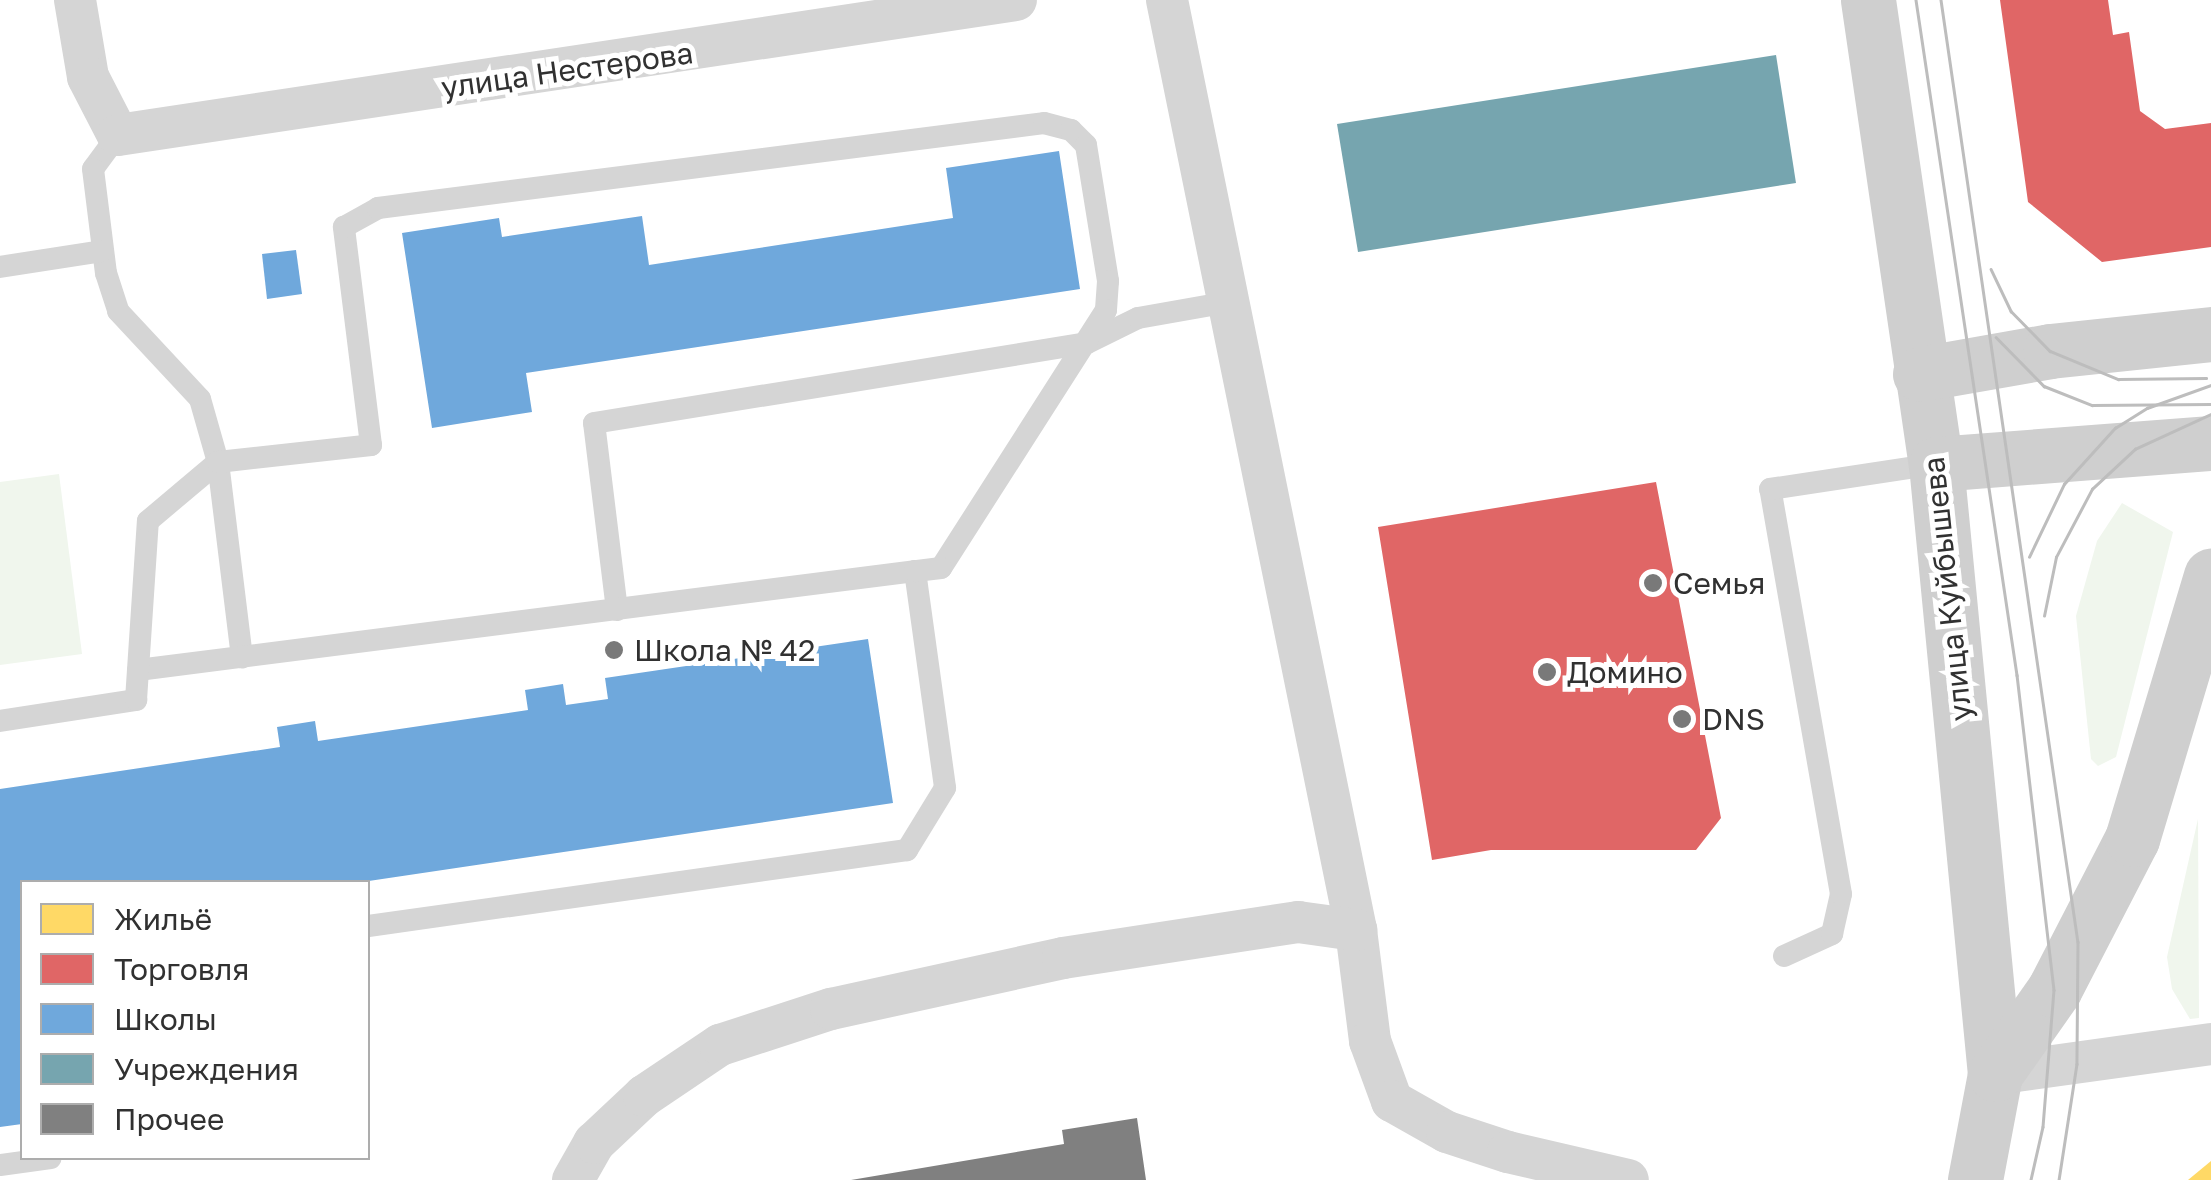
<!DOCTYPE html>
<html>
<head>
<meta charset="utf-8">
<style>
  body { margin:0 }
  #map { position:relative; width:2211px; height:1180px; overflow:hidden; background:#fff; font-family:"Golos Text",sans-serif }
  div>[style] { position:absolute }
  .green>* { inset:0; background:#f0f6ed }
  .homes>* { inset:0; background:#ffd966 }
  .shops>* { inset:0; background:#e06666 }
  .schools>* { inset:0; background:#6fa8dc }
  .public>* { inset:0; background:#76a5af }
  .building>* { inset:0; background:#808080 }
  .lane>* { height:22px; margin:-11px; padding:0 11px; transform-origin:11px; border-radius:11px; background:#d5d5d5 }
  .street>* { height:42px; margin:-21px; padding:0 21px; transform-origin:21px; border-radius:21px; background:#d5d5d5 }
  .secondary>* { height:55px; margin:-27.5px; padding:0 27.5px; transform-origin:27.5px; border-radius:27.5px; background:#cfcfcf }
  .tram>* { height:2.5px; margin:-1.25px; padding:0 1.25px; transform-origin:1.25px; border-radius:1.25px; background:#bdbdbd }
  .dots>* { width:28px; height:28px; translate:-50% -50%; box-sizing:border-box; border:5px solid #fff; border-radius:50% }
  span { translate:-50% -50%; white-space:nowrap; text-align:center; line-height:1.15; -webkit-text-stroke:10px #fff; paint-order:stroke }
  .street-label { font-size:30px; color:#313131 }
  .poi-label { font-size:30px; color:#313131 }
  .left { translate:0 -50%; text-align:left }
  .legend { position:absolute; left:20px; top:880px; width:350px; height:280px; box-sizing:border-box; background:#fff; border:2px solid #adadad; margin:0; padding:12px 18px; list-style:none; font-size:30px; color:#313131 }
  .legend li { display:flex; align-items:center; gap:20px; height:50px }
  .legend b { width:50px; border:2px solid #adadad }
</style>
</head>
<body>
<div id="map">
  <div class="green">
    <i style="clip-path:polygon(59px 474px,82px 654px,0 665px,0 482px)"></i>
    <i style="clip-path:polygon(2122px 503px,2173px 532px,2116px 757px,2098px 766px,2091px 759px,2076px 616px,2097px 541px)"></i>
    <i style="clip-path:polygon(2198px 819px,2199px 1018px,2190px 1019px,2172px 989px,2167px 957px)"></i>
  </div>
  <div class="homes">
    <i style="clip-path:polygon(2211px 1161px,2211px 1180px,2188px 1180px)"></i>
  </div>
  <div class="shops">
    <i style="clip-path:polygon(2000px 0,2108px 0,2113px 35px,2129px 32px,2140px 111px,2165px 129px,2211px 123px,2211px 247px,2102px 262px,2028px 202px)"></i>
    <i style="clip-path:polygon(1656px 482px,1721px 818px,1696px 850px,1491px 850px,1432px 860px,1378px 527px)"></i>
  </div>
  <div class="schools">
    <i style="clip-path:polygon(1059px 151px,1080px 289px,526px 373px,532px 412px,432px 428px,402px 233px,499px 218px,502px 237px,642px 216px,649px 265px,953px 218px,946px 168px)"></i>
    <i style="clip-path:polygon(296px 250px,302px 294px,267px 299px,262px 254px)"></i>
    <i style="clip-path:polygon(868px 639px,893px 803px,362px 882px,22px 882px,22px 1124px,0 1127px,0 789px,280px 747px,277px 727px,315px 721px,318px 741px,528px 710px,525px 690px,563px 684px,566px 705px,608px 699px,605px 678px)"></i>
  </div>
  <div class="public">
    <i style="clip-path:polygon(1776px 55px,1796px 183px,1358px 252px,1337px 124px)"></i>
  </div>
  <div class="building">
    <i style="clip-path:polygon(1137px 1118px,1146px 1180px,851px 1180px,1064px 1144px,1062px 1130px)"></i>
  </div>
  <div class="lane">
    <i style="left:118px;top:135px;width:42px;rotate:126.3deg"></i>
    <i style="left:93px;top:169px;width:105px;rotate:82.9deg"></i>
    <i style="left:106px;top:273px;width:40px;rotate:72deg"></i>
    <i style="left:118px;top:311px;width:120px;rotate:47deg"></i>
    <i style="left:200px;top:399px;width:66px;rotate:74.1deg"></i>
    <i style="left:218px;top:462px;width:197px;rotate:83deg"></i>
    <i style="left:0;top:267px;width:103px;rotate:-8.9deg"></i>
    <i style="left:617px;top:610px;width:188px;rotate:-97deg"></i>
    <i style="left:594px;top:423px;width:499px;rotate:-9.2deg"></i>
    <i style="left:1087px;top:343px;width:57px;rotate:-26.1deg"></i>
    <i style="left:1138px;top:318px;width:92px;rotate:-10deg"></i>
    <i style="left:138px;top:670px;width:783px;rotate:-7.26deg"></i>
    <i style="left:915px;top:571px;width:219px;rotate:82.1deg"></i>
    <i style="left:945px;top:788px;width:73px;rotate:121.5deg"></i>
    <i style="left:907px;top:850px;width:544px;rotate:171.97deg"></i>
    <i style="left:0;top:721px;width:138px;rotate:-8.8deg"></i>
    <i style="left:136px;top:700px;width:179px;rotate:-86.2deg"></i>
    <i style="left:148px;top:521px;width:92px;rotate:-40.1deg"></i>
    <i style="left:218px;top:462px;width:154px;rotate:-6.3deg"></i>
    <i style="left:371px;top:445px;width:220px;rotate:-97.1deg"></i>
    <i style="left:344px;top:227px;width:39px;rotate:-29deg"></i>
    <i style="left:378px;top:208px;width:671px;rotate:-7.27deg"></i>
    <i style="left:1044px;top:123px;width:28px;rotate:15deg"></i>
    <i style="left:1071px;top:130px;width:21px;rotate:45deg"></i>
    <i style="left:1086px;top:145px;width:138px;rotate:80.8deg"></i>
    <i style="left:1108px;top:281px;width:29px;rotate:94deg"></i>
    <i style="left:1106px;top:310px;width:306px;rotate:122.6deg"></i>
    <i style="left:941px;top:568px;width:26px;rotate:173deg"></i>
    <i style="left:1784px;top:956px;width:53px;rotate:-24.6deg"></i>
    <i style="left:1832px;top:934px;width:41px;rotate:-77.3deg"></i>
    <i style="left:1841px;top:894px;width:411px;rotate:-99.9deg"></i>
    <i style="left:1770px;top:489px;width:168px;rotate:-8.6deg"></i>
    <i style="left:0;top:1165px;width:51px;rotate:-7.8deg"></i>
  </div>
  <div class="street">
    <i style="left:75px;top:0;width:78px;rotate:80.4deg"></i>
    <i style="left:88px;top:77px;width:65px;rotate:62.7deg"></i>
    <i style="left:118px;top:135px;width:908px;rotate:-8.55deg"></i>
    <i style="left:1167px;top:0;width:949px;rotate:78.51deg"></i>
    <i style="left:1356px;top:930px;width:112px;rotate:82.8deg"></i>
    <i style="left:1370px;top:1041px;width:64px;rotate:69.9deg"></i>
    <i style="left:1392px;top:1101px;width:63px;rotate:29.4deg"></i>
    <i style="left:1447px;top:1132px;width:64px;rotate:18.2deg"></i>
    <i style="left:1508px;top:1152px;width:123px;rotate:13.1deg"></i>
    <i style="left:1995px;top:1074px;width:218px;rotate:-7.9deg"></i>
    <i style="left:573px;top:1180px;width:43px;rotate:-60.4deg"></i>
    <i style="left:594px;top:1143px;width:69px;rotate:-43.2deg"></i>
    <i style="left:644px;top:1096px;width:92px;rotate:-33.9deg"></i>
    <i style="left:720px;top:1045px;width:117px;rotate:-18deg"></i>
    <i style="left:831px;top:1009px;width:238px;rotate:-12.4deg"></i>
    <i style="left:1063px;top:958px;width:238px;rotate:-8.7deg"></i>
    <i style="left:1298px;top:922px;width:59px;rotate:7.9deg"></i>
  </div>
  <div class="secondary">
    <i style="left:1868px;top:0;width:469px;rotate:81.7deg"></i>
    <i style="left:1936px;top:464px;width:613px;rotate:84.48deg"></i>
    <i style="left:1995px;top:1074px;width:108px;rotate:100.7deg"></i>
    <i style="left:1920px;top:374px;width:132px;rotate:-10deg"></i>
    <i style="left:2050px;top:351px;width:162px;rotate:-6deg"></i>
    <i style="left:1936px;top:464px;width:276px;rotate:-4.4deg"></i>
    <i style="left:1995px;top:1074px;width:103px;rotate:-54.9deg"></i>
    <i style="left:2054px;top:990px;width:170px;rotate:-62.7deg"></i>
    <i style="left:2132px;top:839px;width:275px;rotate:-73.3deg"></i>
  </div>
  <div class="tram">
    <i style="left:1916px;top:0;width:683px;rotate:81.49deg"></i>
    <i style="left:2017px;top:675px;width:317px;rotate:83.3deg"></i>
    <i style="left:2054px;top:990px;width:137px;rotate:94.6deg"></i>
    <i style="left:2043px;top:1127px;width:54px;rotate:102.8deg"></i>
    <i style="left:1941px;top:0;width:952px;rotate:81.73deg"></i>
    <i style="left:2078px;top:942px;width:122px;rotate:90.5deg"></i>
    <i style="left:2077px;top:1064px;width:117px;rotate:98.8deg"></i>
    <i style="left:1991px;top:269px;width:47px;rotate:64.5deg"></i>
    <i style="left:2011px;top:311px;width:56px;rotate:45.7deg"></i>
    <i style="left:2050px;top:351px;width:74px;rotate:22.4deg"></i>
    <i style="left:2118px;top:379px;width:88px;rotate:-0.7deg"></i>
    <i style="left:1996px;top:337px;width:69px;rotate:45.6deg"></i>
    <i style="left:2044px;top:386px;width:52px;rotate:21.6deg"></i>
    <i style="left:2092px;top:405px;width:119px;rotate:-0.5deg"></i>
    <i style="left:2029px;top:557px;width:81px;rotate:-64.4deg"></i>
    <i style="left:2064px;top:484px;width:76px;rotate:-47.7deg"></i>
    <i style="left:2115px;top:428px;width:38px;rotate:-32deg"></i>
    <i style="left:2147px;top:408px;width:68px;rotate:-19.8deg"></i>
    <i style="left:2044px;top:616px;width:60px;rotate:-78.5deg"></i>
    <i style="left:2056px;top:557px;width:77px;rotate:-62.1deg"></i>
    <i style="left:2092px;top:489px;width:59px;rotate:-42.9deg"></i>
    <i style="left:2135px;top:449px;width:84px;rotate:-24.7deg"></i>
  </div>
  <div class="dots">
    <i style="left:1653px;top:583px;background:#797979"></i>
    <i style="left:614px;top:650px;background:#797979"></i>
    <i style="left:1547px;top:672px;background:#797979"></i>
    <i style="left:1682px;top:719px;background:#797979"></i>
  </div>
  <div class="street-label">
    <span style="left:567px;top:70px;rotate:-8deg">улица Нестерова</span>
    <span style="left:1947px;top:589px;rotate:-96deg">улица Куйбышева</span>
  </div>
  <div class="poi-label">
    <span class="left" style="left:1673px;top:583px">Семья</span>
    <span class="left" style="left:634px;top:650px">Школа № 42</span>
    <span class="left" style="left:1567px;top:672px">Домино</span>
    <span class="left" style="left:1702px;top:719px">DNS</span>
  </div>
  <ul class="legend">
  <li><b style="height:28px;background:#ffd966"></b>Жильё</li>
  <li><b style="height:28px;background:#e06666"></b>Торговля</li>
  <li><b style="height:28px;background:#6fa8dc"></b>Школы</li>
  <li><b style="height:28px;background:#76a5af"></b>Учреждения</li>
  <li><b style="height:28px;background:#808080"></b>Прочее</li>
  </ul>
</div>
</body>
</html>
